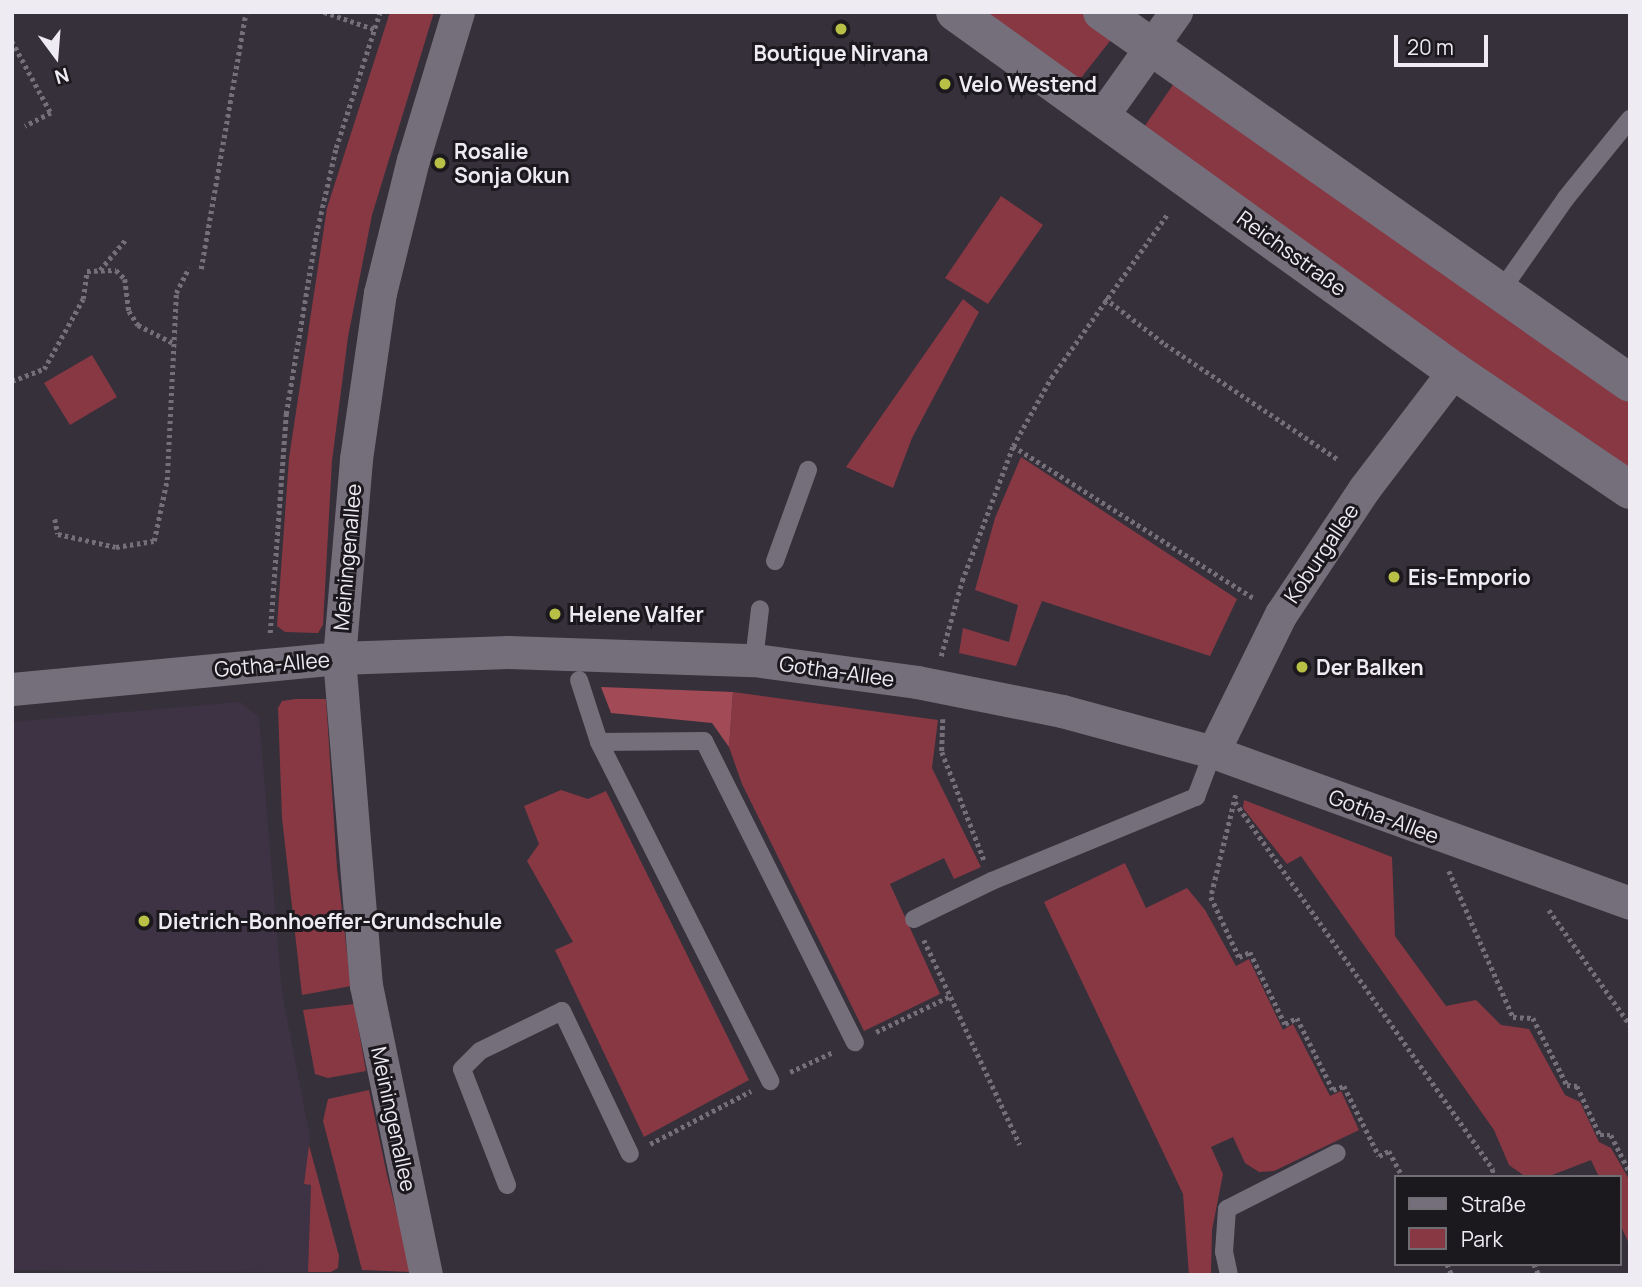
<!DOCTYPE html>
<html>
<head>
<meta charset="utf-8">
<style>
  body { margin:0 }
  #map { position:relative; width:1642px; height:1287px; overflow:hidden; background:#36303b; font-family:Manrope,sans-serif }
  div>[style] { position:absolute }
  .built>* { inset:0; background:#3d3345 }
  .green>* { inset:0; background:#883843 }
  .forest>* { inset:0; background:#a24a55 }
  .path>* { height:4.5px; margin-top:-2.25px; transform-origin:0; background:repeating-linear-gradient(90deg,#746f79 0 3.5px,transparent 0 7px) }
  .service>* { height:18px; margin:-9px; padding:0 9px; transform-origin:9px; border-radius:9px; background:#756e7b }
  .minor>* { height:33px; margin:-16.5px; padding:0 16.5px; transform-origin:16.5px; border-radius:16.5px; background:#756e7b }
  .secondary>* { height:38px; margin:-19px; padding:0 19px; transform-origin:19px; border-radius:19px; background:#756e7b }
  .dots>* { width:19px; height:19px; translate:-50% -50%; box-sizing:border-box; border:4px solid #1c191e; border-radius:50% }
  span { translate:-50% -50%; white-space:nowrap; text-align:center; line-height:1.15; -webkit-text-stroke:6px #1c191e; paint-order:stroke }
  .poi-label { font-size:21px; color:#efebf3; font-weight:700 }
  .left { translate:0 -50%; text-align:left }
  .street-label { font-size:21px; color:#efebf3 }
  .frame { position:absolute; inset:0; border:14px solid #efebf3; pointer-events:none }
  .legend { position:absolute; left:1394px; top:1175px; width:228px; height:91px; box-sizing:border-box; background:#1c191e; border:2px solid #706d73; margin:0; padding:9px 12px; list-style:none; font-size:21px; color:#efebf3 }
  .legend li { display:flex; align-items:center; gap:14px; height:35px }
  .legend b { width:35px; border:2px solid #706d73 }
  .north { position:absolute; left:21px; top:21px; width:70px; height:70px; -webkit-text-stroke:5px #1c191e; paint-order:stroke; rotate:164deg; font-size:19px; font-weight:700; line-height:28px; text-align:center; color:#efebf3 }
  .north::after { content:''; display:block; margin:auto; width:24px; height:32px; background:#efebf3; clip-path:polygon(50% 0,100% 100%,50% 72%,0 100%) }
  .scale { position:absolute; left:1394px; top:35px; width:94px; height:32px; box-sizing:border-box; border:4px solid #efebf3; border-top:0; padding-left:9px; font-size:21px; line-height:24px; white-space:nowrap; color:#efebf3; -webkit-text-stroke:5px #1c191e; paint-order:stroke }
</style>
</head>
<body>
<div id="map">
  <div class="built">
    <i style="clip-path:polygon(240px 702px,259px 717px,282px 994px,310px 1137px,304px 1184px,311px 1185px,308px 1272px,12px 1270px,12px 722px)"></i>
  </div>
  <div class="green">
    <i style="clip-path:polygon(390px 12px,434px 12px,372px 215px,348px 337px,332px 461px,323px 625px,318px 633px,285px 632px,277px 626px,289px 458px,327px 208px)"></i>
    <i style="clip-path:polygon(976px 12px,1090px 12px,1117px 32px,1077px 83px)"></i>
    <i style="clip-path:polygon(1179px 76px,1630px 394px,1630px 475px,1142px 130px)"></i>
    <i style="clip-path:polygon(1001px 196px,1043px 225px,988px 304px,945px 278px)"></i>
    <i style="clip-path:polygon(963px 299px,979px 312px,912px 438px,893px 488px,846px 467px)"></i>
    <i style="clip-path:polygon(92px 355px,117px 397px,70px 425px,44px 383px)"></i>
    <i style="clip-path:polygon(1021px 457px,1237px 599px,1210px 656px,1042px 601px,1016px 666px,959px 653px,963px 628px,1009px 642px,1018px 605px,975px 590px,995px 518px)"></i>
    <i style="clip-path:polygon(733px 692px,938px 720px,932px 768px,981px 867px,954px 879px,944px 858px,890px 884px,940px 994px,864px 1031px,742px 784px,729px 747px)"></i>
    <i style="clip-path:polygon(296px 699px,326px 699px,337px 868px,351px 986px,302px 995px,282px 818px,278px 708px,282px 701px)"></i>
    <i style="clip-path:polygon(561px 790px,588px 799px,606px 791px,749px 1080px,644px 1137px,555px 950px,573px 942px,527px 861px,539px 844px,524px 806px)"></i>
    <i style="clip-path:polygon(1244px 800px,1392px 857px,1395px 936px,1446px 1006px,1476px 1000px,1501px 1025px,1529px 1029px,1565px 1095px,1580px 1102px,1599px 1142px,1611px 1148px,1630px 1181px,1630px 1246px,1619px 1222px,1619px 1177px,1599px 1177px,1591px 1160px,1547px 1177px,1526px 1177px,1509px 1165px,1494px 1130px,1301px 856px,1287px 864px,1243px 808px)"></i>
    <i style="clip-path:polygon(1125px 863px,1146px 908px,1187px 888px,1205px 910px,1236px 966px,1249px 959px,1283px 1030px,1293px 1024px,1330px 1096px,1341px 1091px,1359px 1130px,1274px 1171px,1259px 1172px,1245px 1163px,1233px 1137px,1211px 1147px,1223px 1174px,1212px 1230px,1211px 1274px,1189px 1275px,1183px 1194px,1044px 902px)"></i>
    <i style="clip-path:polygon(354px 1004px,366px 1071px,328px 1078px,315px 1074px,303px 1010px)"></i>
    <i style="clip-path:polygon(369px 1090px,387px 1175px,412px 1272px,362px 1270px,323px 1121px,328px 1099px)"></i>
    <i style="clip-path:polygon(309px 1145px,339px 1256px,338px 1268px,331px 1272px,308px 1272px,311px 1185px,304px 1184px)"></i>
  </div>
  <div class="forest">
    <i style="clip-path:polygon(601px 687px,733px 692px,729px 747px,712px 723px,611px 713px)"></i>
  </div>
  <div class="path">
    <i style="left:324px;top:12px;width:53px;rotate:18.8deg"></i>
    <i style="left:12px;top:41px;width:82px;rotate:61.6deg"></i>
    <i style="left:51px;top:113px;width:29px;rotate:153deg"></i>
    <i style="left:201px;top:269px;width:261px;rotate:-80.1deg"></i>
    <i style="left:100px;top:270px;width:40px;rotate:-50deg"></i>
    <i style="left:1105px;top:298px;width:76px;rotate:37.5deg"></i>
    <i style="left:1165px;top:344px;width:209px;rotate:33.7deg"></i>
    <i style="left:12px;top:381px;width:34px;rotate:-21deg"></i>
    <i style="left:44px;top:369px;width:80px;rotate:-60.9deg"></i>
    <i style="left:83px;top:299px;width:28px;rotate:-82deg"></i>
    <i style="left:87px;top:271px;width:29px;rotate:-2deg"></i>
    <i style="left:116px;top:270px;width:13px;rotate:45deg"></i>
    <i style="left:125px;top:279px;width:32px;rotate:83deg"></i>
    <i style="left:129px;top:311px;width:17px;rotate:57deg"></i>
    <i style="left:138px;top:325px;width:39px;rotate:27deg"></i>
    <i style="left:1013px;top:446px;width:284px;rotate:32.3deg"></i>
    <i style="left:55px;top:519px;width:15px;rotate:79deg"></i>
    <i style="left:58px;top:534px;width:59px;rotate:12.6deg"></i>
    <i style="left:116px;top:547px;width:38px;rotate:-9deg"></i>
    <i style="left:154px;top:541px;width:62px;rotate:-78deg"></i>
    <i style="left:167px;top:480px;width:187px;rotate:-87.2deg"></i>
    <i style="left:176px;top:293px;width:28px;rotate:-63deg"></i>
    <i style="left:270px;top:633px;width:220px;rotate:-85.8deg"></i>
    <i style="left:286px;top:414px;width:181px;rotate:-80.5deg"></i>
    <i style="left:316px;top:235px;width:89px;rotate:-77.1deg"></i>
    <i style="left:336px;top:148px;width:143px;rotate:-72.1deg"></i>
    <i style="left:941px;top:656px;width:78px;rotate:-74.4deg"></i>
    <i style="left:962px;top:581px;width:144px;rotate:-69.3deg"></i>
    <i style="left:1013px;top:446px;width:78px;rotate:-60.8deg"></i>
    <i style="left:1051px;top:378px;width:200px;rotate:-54.6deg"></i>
    <i style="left:943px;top:719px;width:33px;rotate:92deg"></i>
    <i style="left:942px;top:752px;width:116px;rotate:68.7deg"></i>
    <i style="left:1236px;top:795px;width:105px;rotate:103.8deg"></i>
    <i style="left:1211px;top:897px;width:66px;rotate:65deg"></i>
    <i style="left:1239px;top:957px;width:12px;rotate:-24deg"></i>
    <i style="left:1250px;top:952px;width:80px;rotate:64.1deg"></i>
    <i style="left:1285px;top:1024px;width:13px;rotate:-27deg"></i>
    <i style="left:1297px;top:1018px;width:80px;rotate:63.4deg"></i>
    <i style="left:1333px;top:1090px;width:12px;rotate:-20deg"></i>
    <i style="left:1344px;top:1086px;width:78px;rotate:63.4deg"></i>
    <i style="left:1379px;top:1156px;width:11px;rotate:-27deg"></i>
    <i style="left:1389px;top:1151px;width:30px;rotate:62deg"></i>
    <i style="left:1235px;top:802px;width:449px;rotate:54.9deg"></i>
    <i style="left:1493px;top:1169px;width:8px;rotate:97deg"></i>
    <i style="left:1449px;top:871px;width:159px;rotate:66.3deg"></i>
    <i style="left:1513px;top:1017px;width:20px;rotate:3deg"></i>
    <i style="left:1533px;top:1018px;width:75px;rotate:63.1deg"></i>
    <i style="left:1567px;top:1085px;width:10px;rotate:6deg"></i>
    <i style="left:1577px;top:1086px;width:54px;rotate:64.9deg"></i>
    <i style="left:1600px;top:1135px;width:11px"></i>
    <i style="left:1611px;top:1135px;width:42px;rotate:63.4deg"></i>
    <i style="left:1549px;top:910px;width:141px;rotate:54.8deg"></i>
    <i style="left:924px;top:940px;width:226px;rotate:64.9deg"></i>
    <i style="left:876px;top:1032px;width:82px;rotate:-25.9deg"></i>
    <i style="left:790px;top:1072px;width:47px;rotate:-24.9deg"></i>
    <i style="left:650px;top:1144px;width:114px;rotate:-27.7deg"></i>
    <i style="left:1447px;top:1264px;width:12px;rotate:66deg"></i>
    <i style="left:1534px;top:1264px;width:12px;rotate:66deg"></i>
  </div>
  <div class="service">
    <i style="left:1500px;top:292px;width:115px;rotate:-54.9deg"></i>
    <i style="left:1566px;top:198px;width:102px;rotate:-51deg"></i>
    <i style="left:775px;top:561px;width:97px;rotate:-70.1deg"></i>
    <i style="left:754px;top:660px;width:51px;rotate:-83.3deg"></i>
    <i style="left:579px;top:680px;width:65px;rotate:72.1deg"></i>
    <i style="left:599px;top:742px;width:380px;rotate:63.2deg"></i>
    <i style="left:599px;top:742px;width:105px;rotate:-0.5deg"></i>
    <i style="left:704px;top:741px;width:337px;rotate:63.4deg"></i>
    <i style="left:914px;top:919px;width:87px;rotate:-26deg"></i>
    <i style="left:992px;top:881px;width:221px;rotate:-22.4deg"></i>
    <i style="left:1196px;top:797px;width:48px;rotate:-69.3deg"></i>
    <i style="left:507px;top:1185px;width:124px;rotate:-111.2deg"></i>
    <i style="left:462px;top:1069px;width:25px;rotate:-45deg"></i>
    <i style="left:480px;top:1051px;width:91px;rotate:-26deg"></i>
    <i style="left:562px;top:1011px;width:158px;rotate:64.6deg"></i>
    <i style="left:1229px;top:1275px;width:24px;rotate:-102deg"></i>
    <i style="left:1224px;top:1252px;width:43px;rotate:-86deg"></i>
    <i style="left:1227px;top:1209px;width:123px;rotate:-27deg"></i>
  </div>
  <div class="minor">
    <i style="left:1102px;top:116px;width:128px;rotate:-54.6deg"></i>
    <i style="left:12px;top:689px;width:328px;rotate:-5.4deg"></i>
    <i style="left:339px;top:658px;width:169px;rotate:-2deg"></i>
    <i style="left:508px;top:652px;width:246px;rotate:1.9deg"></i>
    <i style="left:754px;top:660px;width:164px;rotate:7.7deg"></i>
    <i style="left:917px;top:682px;width:148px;rotate:11.3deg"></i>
    <i style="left:1062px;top:711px;width:156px;rotate:15.2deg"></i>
    <i style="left:1213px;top:752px;width:443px;rotate:19.9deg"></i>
    <i style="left:1213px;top:752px;width:154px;rotate:-63.8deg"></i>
    <i style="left:1281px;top:614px;width:150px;rotate:-56.4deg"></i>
    <i style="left:1364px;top:489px;width:148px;rotate:-52.7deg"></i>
    <i style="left:426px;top:1275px;width:295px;rotate:-101.7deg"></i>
    <i style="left:366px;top:986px;width:329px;rotate:-94.7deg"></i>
    <i style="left:339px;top:658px;width:200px;rotate:-85.1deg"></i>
    <i style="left:356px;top:459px;width:168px;rotate:-81.8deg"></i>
    <i style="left:380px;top:293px;width:137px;rotate:-76.1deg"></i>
    <i style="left:413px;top:160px;width:155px;rotate:-73.1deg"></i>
  </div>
  <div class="secondary">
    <i style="left:955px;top:12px;width:615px;rotate:35.73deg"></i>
    <i style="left:1454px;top:371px;width:212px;rotate:34.1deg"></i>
    <i style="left:1102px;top:12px;width:645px;rotate:35.09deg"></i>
  </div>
  <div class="dots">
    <i style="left:841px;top:29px;background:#b9c046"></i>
    <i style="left:945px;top:84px;background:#b9c046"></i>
    <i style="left:440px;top:163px;background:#b9c046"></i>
    <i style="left:1394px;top:577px;background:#b9c046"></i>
    <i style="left:555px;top:614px;background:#b9c046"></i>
    <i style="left:1302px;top:667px;background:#b9c046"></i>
    <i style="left:144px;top:921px;background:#b9c046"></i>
  </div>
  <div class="poi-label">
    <span style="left:841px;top:53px">Boutique Nirvana</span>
    <span class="left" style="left:959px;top:84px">Velo Westend</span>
    <span class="left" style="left:454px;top:163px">Rosalie<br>Sonja Okun</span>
    <span class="left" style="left:1408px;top:577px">Eis-Emporio</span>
    <span class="left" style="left:569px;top:614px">Helene Valfer</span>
    <span class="left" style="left:1316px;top:667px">Der Balken</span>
    <span class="left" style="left:158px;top:921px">Dietrich-Bonhoeffer-Grundschule</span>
  </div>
  <div class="street-label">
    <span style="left:1292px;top:253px;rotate:36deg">Reichsstraße</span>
    <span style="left:1321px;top:553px;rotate:-56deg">Koburgallee</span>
    <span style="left:347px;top:557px;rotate:-85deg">Meiningenallee</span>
    <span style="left:272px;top:664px;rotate:-5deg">Gotha-Allee</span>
    <span style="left:837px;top:671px;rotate:8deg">Gotha-Allee</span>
    <span style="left:1384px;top:816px;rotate:21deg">Gotha-Allee</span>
    <span style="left:394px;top:1119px;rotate:78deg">Meiningenallee</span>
  </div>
  <div class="frame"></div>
  <ul class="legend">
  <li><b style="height:9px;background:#756e7b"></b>Straße</li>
  <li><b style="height:19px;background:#883843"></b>Park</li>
  </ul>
  <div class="north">N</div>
  <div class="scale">20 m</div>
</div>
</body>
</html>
